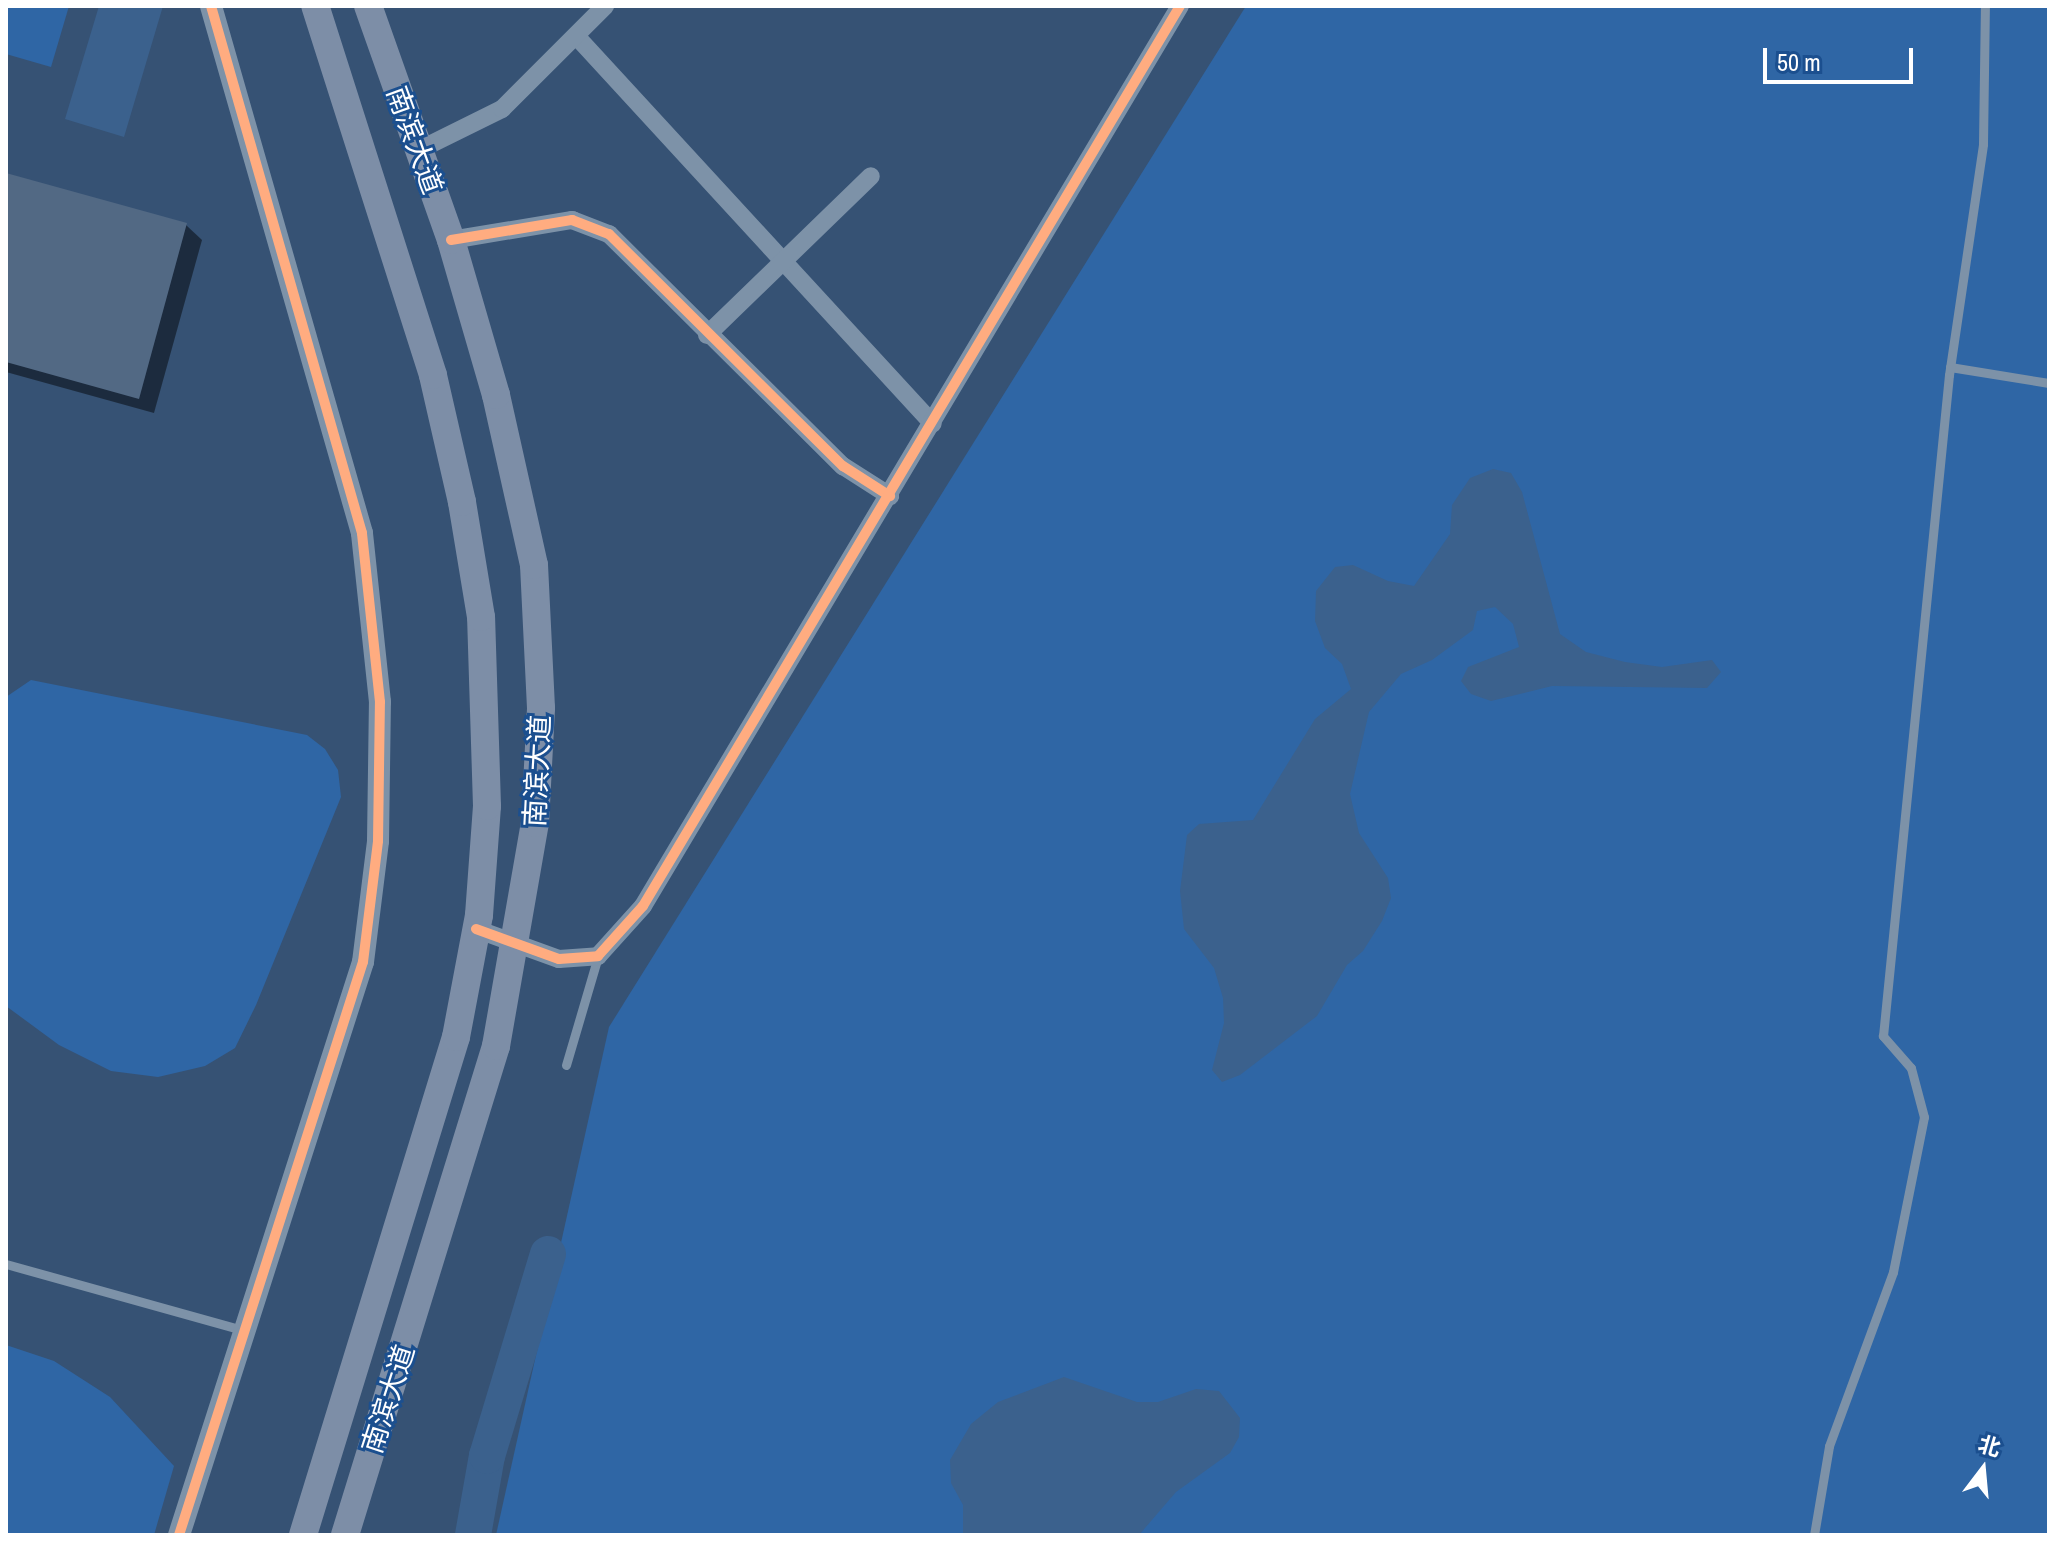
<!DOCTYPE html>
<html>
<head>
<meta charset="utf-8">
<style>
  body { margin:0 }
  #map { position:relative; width:2055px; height:1541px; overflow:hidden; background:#365274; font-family:"Archivo Narrow","Noto Sans SC",sans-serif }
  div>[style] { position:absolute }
  .green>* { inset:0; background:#2f66a5 }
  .water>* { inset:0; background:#3b618d }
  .shadow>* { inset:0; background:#0007 }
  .river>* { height:36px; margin:-18px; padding:0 18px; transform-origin:18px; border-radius:18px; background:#3b618d }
  .building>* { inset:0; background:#526984 }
  .service>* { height:9px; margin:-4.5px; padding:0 4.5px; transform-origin:4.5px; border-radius:4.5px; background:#7d92a8 }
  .minor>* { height:18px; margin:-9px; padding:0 9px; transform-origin:9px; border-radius:9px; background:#7d92a8 }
  .tertiary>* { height:22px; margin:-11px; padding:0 11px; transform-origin:11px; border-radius:11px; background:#7d92a8 }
  .primary>* { height:28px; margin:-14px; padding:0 14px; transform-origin:14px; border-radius:14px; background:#7d8ea7 }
  .cycleway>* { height:10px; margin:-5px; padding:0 5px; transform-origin:5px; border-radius:5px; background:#ffac80 }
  span { translate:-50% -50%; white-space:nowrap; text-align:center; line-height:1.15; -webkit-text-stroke:6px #1b4f8f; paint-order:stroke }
  .street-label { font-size:28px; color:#fff }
  .frame { position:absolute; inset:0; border:8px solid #fff; pointer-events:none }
  .north { position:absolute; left:1943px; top:1429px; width:80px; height:80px; -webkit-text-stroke:6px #1b4f8f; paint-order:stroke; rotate:16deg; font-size:22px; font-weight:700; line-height:32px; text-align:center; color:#fff }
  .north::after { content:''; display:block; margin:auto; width:28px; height:36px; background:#fff; clip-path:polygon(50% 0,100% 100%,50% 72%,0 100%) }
  .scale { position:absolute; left:1763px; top:48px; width:150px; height:36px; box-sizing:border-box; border:4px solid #fff; border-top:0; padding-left:10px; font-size:24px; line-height:28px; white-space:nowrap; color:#fff; -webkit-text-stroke:6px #1b4f8f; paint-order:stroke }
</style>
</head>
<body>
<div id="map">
  <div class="green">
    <i style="clip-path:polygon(6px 6px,69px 6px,51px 67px,6px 54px)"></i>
    <i style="clip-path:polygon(1246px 6px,2049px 6px,2049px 1535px,496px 1535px,609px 1027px)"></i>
    <i style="clip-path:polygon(31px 680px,307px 735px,325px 749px,338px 770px,341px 797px,256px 1005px,235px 1048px,205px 1066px,158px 1077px,111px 1071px,59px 1045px,6px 1006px,6px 697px)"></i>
    <i style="clip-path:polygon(6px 1345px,54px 1361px,110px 1397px,174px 1466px,154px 1535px,6px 1535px)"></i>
  </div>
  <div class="water">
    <i style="clip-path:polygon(99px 6px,163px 6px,124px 137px,65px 119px)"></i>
    <i style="clip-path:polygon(1493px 469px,1511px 473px,1522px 492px,1560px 634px,1586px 652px,1625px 662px,1662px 667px,1712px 660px,1721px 672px,1707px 688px,1552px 686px,1491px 701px,1471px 694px,1461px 681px,1468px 667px,1519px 647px,1513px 624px,1495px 607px,1477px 611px,1473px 630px,1432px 660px,1401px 674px,1369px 712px,1350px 794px,1359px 833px,1388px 878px,1391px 898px,1382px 921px,1363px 951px,1347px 965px,1317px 1016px,1240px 1075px,1222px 1082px,1212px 1070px,1224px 1023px,1223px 998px,1214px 968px,1184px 929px,1180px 891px,1187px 835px,1199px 824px,1253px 820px,1315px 719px,1351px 689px,1342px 664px,1325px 648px,1315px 621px,1316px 591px,1335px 567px,1353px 565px,1388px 581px,1414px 586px,1450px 534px,1452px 505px,1470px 478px)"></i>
    <i style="clip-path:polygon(1064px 1377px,1137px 1402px,1158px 1402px,1196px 1389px,1219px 1391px,1240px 1418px,1239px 1437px,1230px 1453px,1176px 1492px,1139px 1535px,963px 1535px,963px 1505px,951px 1483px,950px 1460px,971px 1424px,998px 1402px)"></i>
  </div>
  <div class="shadow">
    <i style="clip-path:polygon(6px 175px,186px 225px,202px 240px,154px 413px,6px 372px)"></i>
  </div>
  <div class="river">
    <i style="left:473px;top:1535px;width:80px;rotate:-80deg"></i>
    <i style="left:487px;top:1456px;width:211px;rotate:-73.2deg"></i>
  </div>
  <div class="building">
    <i style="clip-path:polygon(6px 173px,187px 223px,139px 399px,6px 362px)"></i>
  </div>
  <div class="service">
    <i style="left:1950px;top:367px;width:100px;rotate:9.2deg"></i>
    <i style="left:566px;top:1065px;width:114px;rotate:-73.6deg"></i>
    <i style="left:6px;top:1264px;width:246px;rotate:15.6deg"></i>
    <i style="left:1814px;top:1535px;width:90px;rotate:-80.4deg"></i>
    <i style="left:1829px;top:1446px;width:185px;rotate:-69.8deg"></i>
    <i style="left:1893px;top:1272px;width:158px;rotate:-78.7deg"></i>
    <i style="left:1924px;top:1117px;width:51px;rotate:-104.9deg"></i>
    <i style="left:1911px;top:1068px;width:43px;rotate:-131.2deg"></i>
    <i style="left:1883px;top:1036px;width:664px;rotate:-84.3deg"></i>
    <i style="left:1949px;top:375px;width:233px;rotate:-81.6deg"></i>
    <i style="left:1983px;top:144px;width:138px;rotate:-89.2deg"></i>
  </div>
  <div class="minor">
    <i style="left:578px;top:38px;width:524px;rotate:47.4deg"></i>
    <i style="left:417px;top:151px;width:95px;rotate:-26.3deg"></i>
    <i style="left:502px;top:109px;width:146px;rotate:-45deg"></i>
    <i style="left:451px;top:240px;width:123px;rotate:-9.4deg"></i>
    <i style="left:572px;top:220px;width:40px;rotate:21deg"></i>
    <i style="left:609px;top:234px;width:330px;rotate:44.8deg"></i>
    <i style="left:843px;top:466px;width:56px;rotate:32.6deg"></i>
    <i style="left:707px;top:335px;width:228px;rotate:-44.1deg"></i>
    <i style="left:476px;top:929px;width:88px;rotate:19.9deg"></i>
    <i style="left:559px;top:959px;width:39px;rotate:-4deg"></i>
    <i style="left:598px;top:956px;width:67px;rotate:-48deg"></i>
    <i style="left:643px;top:906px;width:1048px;rotate:-59.18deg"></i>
  </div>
  <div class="tertiary">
    <i style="left:179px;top:1535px;width:602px;rotate:-72.2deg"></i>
    <i style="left:363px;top:962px;width:122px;rotate:-82.9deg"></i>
    <i style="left:378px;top:841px;width:139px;rotate:-89.2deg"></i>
    <i style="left:380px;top:702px;width:170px;rotate:-96.1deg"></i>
    <i style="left:362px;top:533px;width:548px;rotate:-105.99deg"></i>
  </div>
  <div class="primary">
    <i style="left:303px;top:1535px;width:521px;rotate:-72.92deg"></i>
    <i style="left:456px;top:1037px;width:124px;rotate:-79.3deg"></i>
    <i style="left:479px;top:915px;width:109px;rotate:-85.8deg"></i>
    <i style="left:487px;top:806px;width:189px;rotate:-91.8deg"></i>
    <i style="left:481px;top:617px;width:117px;rotate:-99.4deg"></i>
    <i style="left:462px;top:502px;width:130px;rotate:-102.9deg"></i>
    <i style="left:433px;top:375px;width:387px;rotate:-107.7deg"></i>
    <i style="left:345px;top:1535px;width:512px;rotate:-72.84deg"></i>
    <i style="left:496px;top:1046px;width:226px;rotate:-80.1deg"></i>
    <i style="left:535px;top:823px;width:115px;rotate:-87deg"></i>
    <i style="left:541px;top:708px;width:143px;rotate:-92.8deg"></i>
    <i style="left:534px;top:565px;width:174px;rotate:-102.6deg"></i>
    <i style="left:496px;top:395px;width:161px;rotate:-106.2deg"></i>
    <i style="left:451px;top:240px;width:248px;rotate:-109.5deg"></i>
  </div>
  <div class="cycleway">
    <i style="left:451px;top:240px;width:123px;rotate:-9.4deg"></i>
    <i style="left:572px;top:220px;width:40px;rotate:21deg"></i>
    <i style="left:609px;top:234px;width:330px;rotate:44.8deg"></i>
    <i style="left:843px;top:466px;width:56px;rotate:32.6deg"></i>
    <i style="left:476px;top:929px;width:88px;rotate:19.9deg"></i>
    <i style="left:559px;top:959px;width:39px;rotate:-4deg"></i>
    <i style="left:598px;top:956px;width:67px;rotate:-48deg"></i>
    <i style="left:643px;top:906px;width:1048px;rotate:-59.18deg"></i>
    <i style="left:179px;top:1535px;width:602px;rotate:-72.2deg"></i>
    <i style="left:363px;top:962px;width:122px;rotate:-82.9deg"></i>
    <i style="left:378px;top:841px;width:139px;rotate:-89.2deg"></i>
    <i style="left:380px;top:702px;width:170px;rotate:-96.1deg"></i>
    <i style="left:362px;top:533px;width:548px;rotate:-105.99deg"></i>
  </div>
  <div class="street-label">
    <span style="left:415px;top:140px;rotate:70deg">南滨大道</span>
    <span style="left:537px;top:771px;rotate:-87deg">南滨大道</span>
    <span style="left:388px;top:1399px;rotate:-72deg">南滨大道</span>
  </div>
  <div class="frame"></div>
  <div class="north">北</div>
  <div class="scale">50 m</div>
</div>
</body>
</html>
